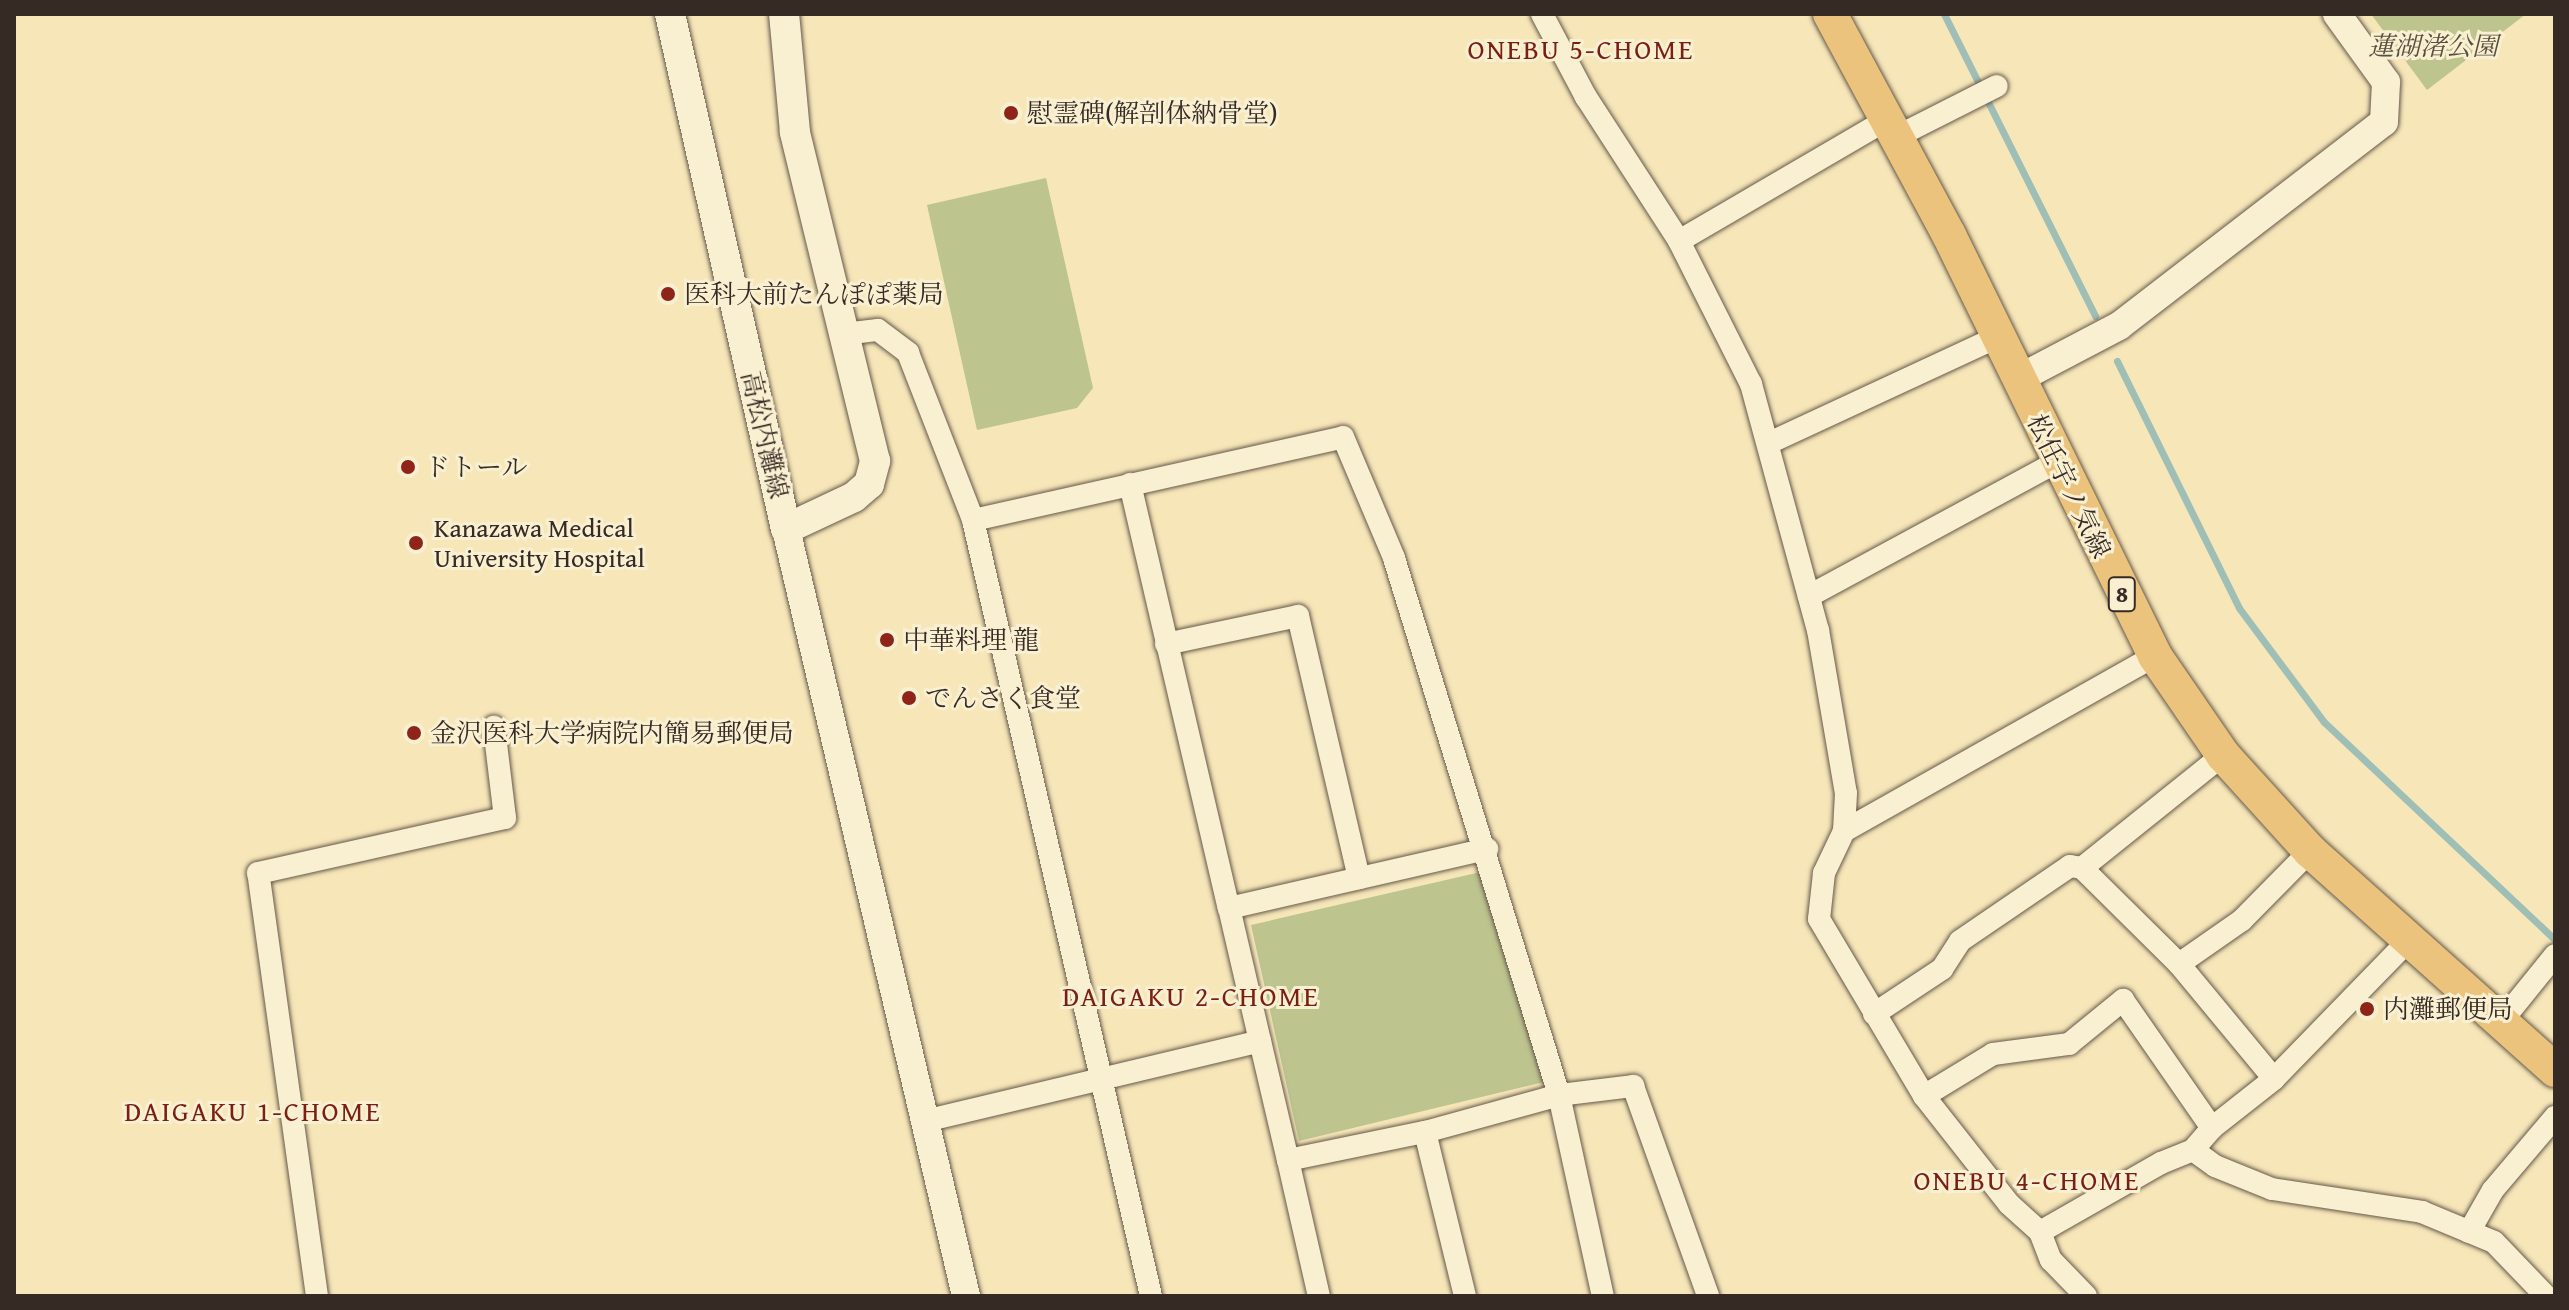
<!DOCTYPE html>
<html>
<head>
<meta charset="utf-8">
<style>
  body { margin:0 }
  #map { position:relative; width:2569px; height:1310px; overflow:hidden; background:#f6e6b8; font-family:"Gentium Book Plus","Noto Serif JP",serif }
  div>[style] { position:absolute }
  .green>* { inset:0; background:#bdc48e }
  .stream>* { height:7px; margin:-3.5px; padding:0 3.5px; transform-origin:3.5px; border-radius:3.5px; background:#9ebeb6 }
  .roads { filter:drop-shadow(0 0 2px #66594a) drop-shadow(0 0 2px #66594a) }
  .minor>* { height:22px; margin:-11px; padding:0 11px; transform-origin:11px; border-radius:11px; background:#f9efd1 }
  .tertiary>* { height:28px; margin:-14px; padding:0 14px; transform-origin:14px; border-radius:14px; background:#f9efd1 }
  .secondary>* { height:30px; margin:-15px; padding:0 15px; transform-origin:15px; border-radius:15px; background:#f9efd1 }
  .primary>* { height:34px; margin:-17px; padding:0 17px; transform-origin:17px; border-radius:17px; background:#ebc37c }
  .dots>* { width:22px; height:22px; translate:-50% -50%; box-sizing:border-box; border:4px solid #f9efd1; border-radius:50% }
  span { translate:-50% -50%; white-space:nowrap; text-align:center; line-height:1.15; -webkit-text-stroke:6px #f9efd1; paint-order:stroke }
  .shield-label span { padding:2px 6px; background:#f9efd1; border:2px solid; border-radius:6px; -webkit-text-stroke-width:0 }
  .shield-label { font-size:24px; color:#362a25; font-weight:700 }
  .park-label { font-size:26px; color:#58503f; font-style:italic }
  .poi-label { font-size:26px; color:#362a25 }
  .left { translate:0 -50%; text-align:left }
  .street-label { font-size:26px; color:#362a25 }
  .neighbourhood-label { font-size:28px; color:#7a1f14; letter-spacing:2px }
  .frame { position:absolute; inset:0; border:16px solid #362a25; pointer-events:none }
</style>
</head>
<body>
<div id="map">
  <div class="green">
    <i style="clip-path:polygon(2371px 14px,2526px 14px,2427px 90px)"></i>
    <i style="clip-path:polygon(1046px 178px,1093px 388px,1077px 408px,977px 430px,927px 205px)"></i>
    <i style="clip-path:polygon(1485px 871px,1544px 1082px,1299px 1141px,1251px 925px)"></i>
  </div>
  <div class="stream">
    <i style="left:1944px;top:14px;width:338px;rotate:63.4deg"></i>
    <i style="left:2117px;top:361px;width:275px;rotate:63.7deg"></i>
    <i style="left:2239px;top:608px;width:142px;rotate:53.3deg"></i>
    <i style="left:2324px;top:722px;width:318px;rotate:43.3deg"></i>
  </div>
  <div class="roads">
    <div class="minor">
      <i style="left:1542px;top:14px;width:94px;rotate:62.1deg"></i>
      <i style="left:1586px;top:97px;width:171px;rotate:57.1deg"></i>
      <i style="left:1679px;top:241px;width:160px;rotate:63.3deg"></i>
      <i style="left:1751px;top:384px;width:255px;rotate:74.8deg"></i>
      <i style="left:1818px;top:630px;width:165px;rotate:80.3deg"></i>
      <i style="left:1846px;top:793px;width:38px;rotate:93deg"></i>
      <i style="left:1844px;top:831px;width:47px;rotate:115.5deg"></i>
      <i style="left:1824px;top:873px;width:46px;rotate:96.2deg"></i>
      <i style="left:1819px;top:919px;width:206px;rotate:59.3deg"></i>
      <i style="left:1924px;top:1096px;width:137px;rotate:51.8deg"></i>
      <i style="left:2009px;top:1204px;width:42px;rotate:42.1deg"></i>
      <i style="left:2040px;top:1232px;width:30px;rotate:69deg"></i>
      <i style="left:2051px;top:1260px;width:50px;rotate:45.8deg"></i>
      <i style="left:1894px;top:138px;width:115px;rotate:-26.8deg"></i>
      <i style="left:1679px;top:241px;width:238px;rotate:-30.3deg"></i>
      <i style="left:844px;top:334px;width:34px;rotate:-7deg"></i>
      <i style="left:878px;top:330px;width:38px;rotate:37deg"></i>
      <i style="left:908px;top:353px;width:179px;rotate:68.7deg"></i>
      <i style="left:973px;top:520px;width:379px;rotate:-12.6deg"></i>
      <i style="left:1343px;top:437px;width:131px;rotate:67.1deg"></i>
      <i style="left:1394px;top:558px;width:562px;rotate:72.92deg"></i>
      <i style="left:1559px;top:1095px;width:75px;rotate:-6.9deg"></i>
      <i style="left:1633px;top:1086px;width:223px;rotate:70.3deg"></i>
      <i style="left:1769px;top:443px;width:251px;rotate:-24.9deg"></i>
      <i style="left:1130px;top:484px;width:435px;rotate:76.9deg"></i>
      <i style="left:973px;top:520px;width:796px;rotate:77.08deg"></i>
      <i style="left:1809px;top:596px;width:282px;rotate:-28.4deg"></i>
      <i style="left:1166px;top:644px;width:135px;rotate:-12deg"></i>
      <i style="left:1298px;top:616px;width:269px;rotate:76.9deg"></i>
      <i style="left:1844px;top:831px;width:357px;rotate:-29.4deg"></i>
      <i style="left:2082px;top:868px;width:136px;rotate:44.7deg"></i>
      <i style="left:2179px;top:964px;width:149px;rotate:50.4deg"></i>
      <i style="left:2408px;top:941px;width:192px;rotate:134.2deg"></i>
      <i style="left:2274px;top:1079px;width:79px;rotate:141.7deg"></i>
      <i style="left:2212px;top:1128px;width:29px;rotate:131deg"></i>
      <i style="left:2193px;top:1150px;width:27px;rotate:36deg"></i>
      <i style="left:2215px;top:1166px;width:61px;rotate:22deg"></i>
      <i style="left:2272px;top:1189px;width:152px;rotate:8.7deg"></i>
      <i style="left:2422px;top:1212px;width:78px;rotate:22.6deg"></i>
      <i style="left:2494px;top:1242px;width:75px;rotate:46.1deg"></i>
      <i style="left:2179px;top:964px;width:77px;rotate:-34.9deg"></i>
      <i style="left:2242px;top:920px;width:97px;rotate:-45.4deg"></i>
      <i style="left:1874px;top:1014px;width:82px;rotate:-33.5deg"></i>
      <i style="left:1942px;top:969px;width:33px;rotate:-57deg"></i>
      <i style="left:1960px;top:941px;width:133px;rotate:-34.3deg"></i>
      <i style="left:2070px;top:866px;width:12px;rotate:9deg"></i>
      <i style="left:2082px;top:868px;width:181px;rotate:-38.7deg"></i>
      <i style="left:2501px;top:1022px;width:86px;rotate:-51.1deg"></i>
      <i style="left:1260px;top:1041px;width:137px;rotate:-103.1deg"></i>
      <i style="left:1229px;top:908px;width:265px;rotate:-12.9deg"></i>
      <i style="left:1924px;top:1096px;width:81px;rotate:-31.3deg"></i>
      <i style="left:1993px;top:1054px;width:77px;rotate:-7.5deg"></i>
      <i style="left:2069px;top:1044px;width:70px;rotate:-39.2deg"></i>
      <i style="left:2123px;top:1000px;width:156px;rotate:55.2deg"></i>
      <i style="left:925px;top:1121px;width:344px;rotate:-13.4deg"></i>
      <i style="left:1260px;top:1041px;width:122px;rotate:76.8deg"></i>
      <i style="left:1288px;top:1160px;width:140px;rotate:-11.6deg"></i>
      <i style="left:1425px;top:1132px;width:139px;rotate:-15.4deg"></i>
      <i style="left:1559px;top:1095px;width:206px;rotate:77.7deg"></i>
      <i style="left:1425px;top:1132px;width:169px;rotate:76.3deg"></i>
      <i style="left:1288px;top:1160px;width:139px;rotate:77.2deg"></i>
      <i style="left:2040px;top:1232px;width:139px;rotate:-29.7deg"></i>
      <i style="left:2161px;top:1163px;width:35px;rotate:-22deg"></i>
      <i style="left:2469px;top:1232px;width:48px;rotate:-60.3deg"></i>
      <i style="left:2493px;top:1190px;width:96px;rotate:-49.7deg"></i>
      <i style="left:317px;top:1296px;width:427px;rotate:-97.9deg"></i>
      <i style="left:258px;top:873px;width:253px;rotate:-12.6deg"></i>
      <i style="left:505px;top:818px;width:92px;rotate:-96.9deg"></i>
    </div>
    <div class="tertiary">
      <i style="left:2018px;top:379px;width:114px;rotate:-27.7deg"></i>
      <i style="left:2119px;top:326px;width:334px;rotate:-37.6deg"></i>
      <i style="left:2384px;top:122px;width:40px;rotate:-87.1deg"></i>
      <i style="left:2386px;top:82px;width:84px;rotate:-125.8deg"></i>
      <i style="left:786px;top:529px;width:788px;rotate:76.79deg"></i>
    </div>
    <div class="secondary">
      <i style="left:670px;top:14px;width:528px;rotate:77.31deg"></i>
      <i style="left:786px;top:529px;width:75px;rotate:-25.2deg"></i>
      <i style="left:854px;top:497px;width:20px;rotate:-41deg"></i>
      <i style="left:869px;top:484px;width:24px;rotate:-75deg"></i>
      <i style="left:875px;top:461px;width:339px;rotate:-103.7deg"></i>
      <i style="left:795px;top:132px;width:119px;rotate:-95.3deg"></i>
    </div>
    <div class="primary">
      <i style="left:1830px;top:14px;width:251px;rotate:61.7deg"></i>
      <i style="left:1949px;top:235px;width:469px;rotate:63.9deg"></i>
      <i style="left:2155px;top:656px;width:120px;rotate:55.5deg"></i>
      <i style="left:2223px;top:755px;width:130px;rotate:47.8deg"></i>
      <i style="left:2310px;top:851px;width:329px;rotate:41.8deg"></i>
    </div>
  </div>
  <div class="dots">
    <i style="left:1011px;top:113px;background:#8f2418"></i>
    <i style="left:668px;top:294px;background:#8f2418"></i>
    <i style="left:408px;top:467px;background:#8f2418"></i>
    <i style="left:416px;top:543px;background:#8f2418"></i>
    <i style="left:887px;top:640px;background:#8f2418"></i>
    <i style="left:909px;top:698px;background:#8f2418"></i>
    <i style="left:414px;top:733px;background:#8f2418"></i>
    <i style="left:2367px;top:1009px;background:#8f2418"></i>
  </div>
  <div class="shield-label">
    <span style="left:2122px;top:594px">8</span>
  </div>
  <div class="park-label">
    <span style="left:2433px;top:46px">蓮湖渚公園</span>
  </div>
  <div class="poi-label">
    <span class="left" style="left:1027px;top:113px">慰霊碑(解剖体納骨堂)</span>
    <span class="left" style="left:684px;top:294px">医科大前たんぽぽ薬局</span>
    <span class="left" style="left:424px;top:467px">ドトール</span>
    <span class="left" style="left:434px;top:543px">Kanazawa Medical<br>University Hospital</span>
    <span class="left" style="left:903px;top:640px">中華料理 龍</span>
    <span class="left" style="left:925px;top:698px">でんさく食堂</span>
    <span class="left" style="left:430px;top:733px">金沢医科大学病院内簡易郵便局</span>
    <span class="left" style="left:2383px;top:1009px">内灘郵便局</span>
  </div>
  <div class="street-label">
    <span style="left:765px;top:435px;rotate:77deg">高松内灘線</span>
    <span style="left:2069px;top:486px;rotate:64deg">松任宇ノ気線</span>
  </div>
  <div class="neighbourhood-label">
    <span style="left:1581px;top:49px">ONEBU 5-CHOME</span>
    <span style="left:1191px;top:996px">DAIGAKU 2-CHOME</span>
    <span style="left:253px;top:1111px">DAIGAKU 1-CHOME</span>
    <span style="left:2027px;top:1180px">ONEBU 4-CHOME</span>
  </div>
  <div class="frame"></div>
</div>
</body>
</html>
